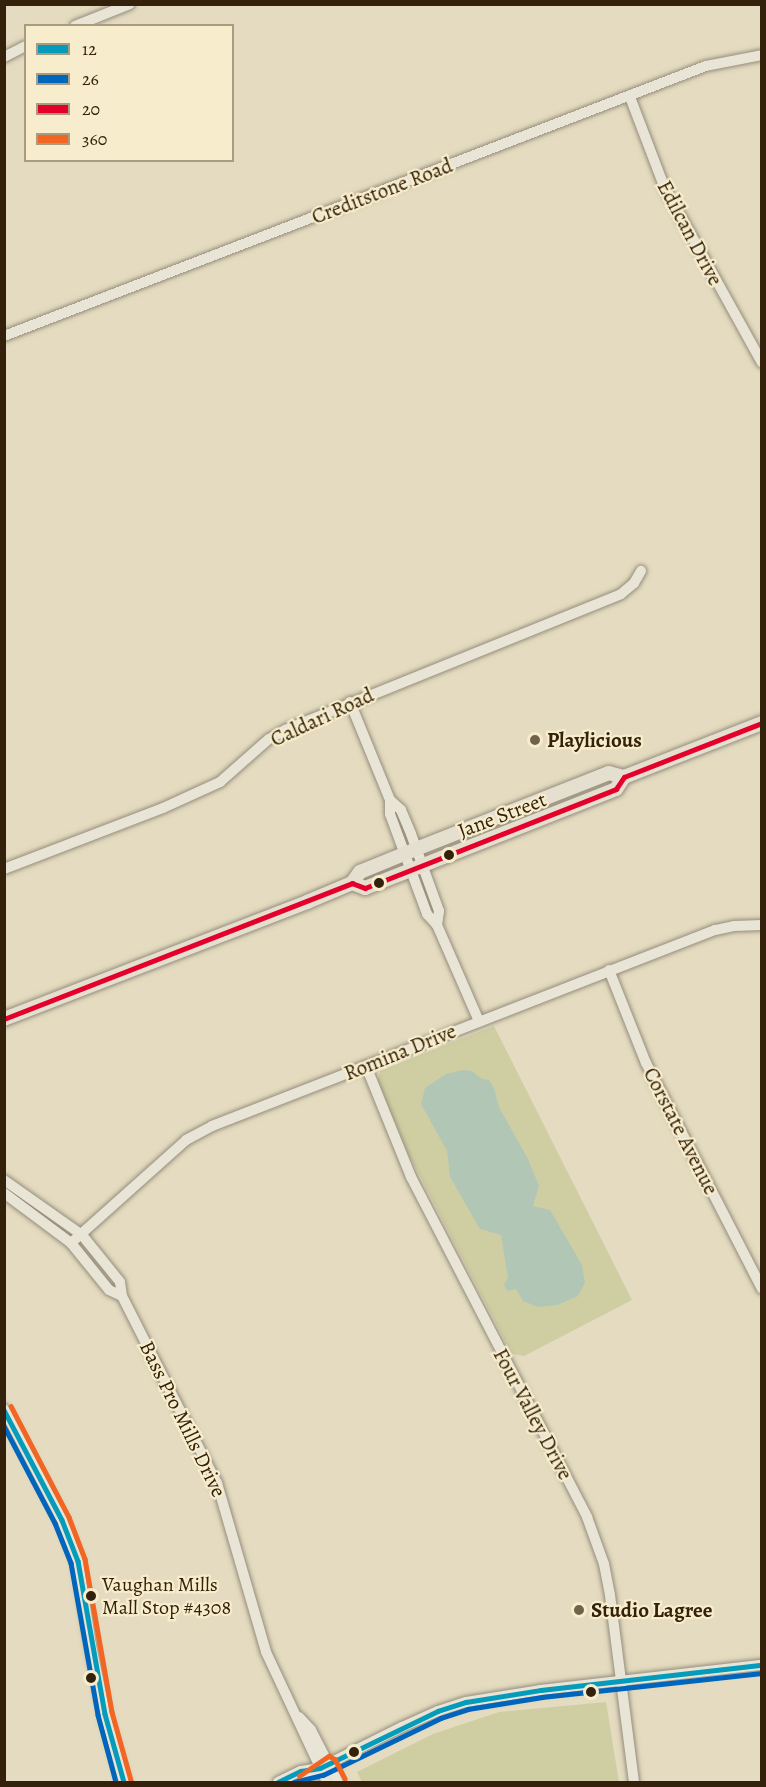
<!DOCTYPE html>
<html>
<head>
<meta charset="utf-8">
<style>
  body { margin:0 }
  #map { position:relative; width:766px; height:1787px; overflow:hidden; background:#e4dbc0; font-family:Alegreya,serif }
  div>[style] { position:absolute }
  .green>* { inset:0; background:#cfcea2 }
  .water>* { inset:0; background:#b2c6b6 }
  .roads { filter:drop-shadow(0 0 2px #958d7b) drop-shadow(0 0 2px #958d7b) }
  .minor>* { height:10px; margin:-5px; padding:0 5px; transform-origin:5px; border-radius:5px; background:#e8e4d6 }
  .major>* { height:14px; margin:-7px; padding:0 7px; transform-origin:7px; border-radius:7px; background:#e4dfcf }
  .bus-1>* { height:4.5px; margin:-2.25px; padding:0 2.25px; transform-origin:2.25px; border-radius:2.25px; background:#059bba }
  .bus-2>* { height:4.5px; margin:-2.25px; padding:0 2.25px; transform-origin:2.25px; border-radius:2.25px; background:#0065bd }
  .bus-3>* { height:4.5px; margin:-2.25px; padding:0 2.25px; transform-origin:2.25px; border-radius:2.25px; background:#e4002b }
  .bus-4>* { height:4.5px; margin:-2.25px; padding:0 2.25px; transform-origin:2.25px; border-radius:2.25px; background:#f26522 }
  .dots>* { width:16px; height:16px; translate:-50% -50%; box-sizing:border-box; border:3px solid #f7edcc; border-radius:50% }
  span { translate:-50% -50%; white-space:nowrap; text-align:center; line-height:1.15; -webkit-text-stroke:4.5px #f7edcc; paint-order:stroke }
  .bus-label { font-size:20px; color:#33210b }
  .left { translate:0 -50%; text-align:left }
  .street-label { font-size:21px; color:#33210b }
  .poi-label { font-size:21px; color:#33210b; font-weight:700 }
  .frame { position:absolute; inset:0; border:6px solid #33210b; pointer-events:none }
  .legend { position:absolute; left:24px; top:24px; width:210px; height:138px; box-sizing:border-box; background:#f7edcc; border:2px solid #a99b7f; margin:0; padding:8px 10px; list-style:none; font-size:18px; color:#33210b }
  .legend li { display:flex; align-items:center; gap:12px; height:30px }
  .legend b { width:30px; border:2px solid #a99b7f }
</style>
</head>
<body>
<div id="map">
  <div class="green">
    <i style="clip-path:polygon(494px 1026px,632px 1300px,524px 1356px,512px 1354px,407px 1151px,378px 1081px,380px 1071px)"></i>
    <i style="clip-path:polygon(606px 1702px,619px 1782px,362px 1782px,357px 1772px,433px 1734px,499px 1712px)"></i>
  </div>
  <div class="water">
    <i style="clip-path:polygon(463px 1070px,472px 1071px,482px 1079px,489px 1080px,494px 1088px,499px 1107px,528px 1159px,539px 1186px,533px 1206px,550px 1210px,582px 1265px,585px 1283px,578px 1296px,558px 1305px,538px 1307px,523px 1301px,516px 1289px,507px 1291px,504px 1284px,508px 1278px,501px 1235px,480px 1229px,450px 1177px,447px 1151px,421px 1104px,425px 1088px,446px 1074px)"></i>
  </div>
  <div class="roads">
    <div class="minor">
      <i style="left:75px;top:26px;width:59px;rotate:-21.8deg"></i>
      <i style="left:4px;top:57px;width:25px;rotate:-27deg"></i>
      <i style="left:630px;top:97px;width:95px;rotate:69.1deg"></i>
      <i style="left:664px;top:186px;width:202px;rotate:61deg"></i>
      <i style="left:4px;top:336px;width:752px;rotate:-21.04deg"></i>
      <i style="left:706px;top:66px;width:57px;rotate:-11.1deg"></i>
      <i style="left:350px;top:702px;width:106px;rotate:67.8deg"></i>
      <i style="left:390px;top:800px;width:14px;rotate:90deg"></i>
      <i style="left:390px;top:814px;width:107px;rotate:69.7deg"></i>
      <i style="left:427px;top:914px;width:15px;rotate:48deg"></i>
      <i style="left:437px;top:925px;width:105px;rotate:66.4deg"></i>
      <i style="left:390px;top:800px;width:15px;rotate:42deg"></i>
      <i style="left:401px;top:810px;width:26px;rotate:67deg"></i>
      <i style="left:411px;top:834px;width:82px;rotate:70deg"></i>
      <i style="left:439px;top:911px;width:14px;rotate:98deg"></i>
      <i style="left:4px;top:869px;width:170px;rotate:-21deg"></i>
      <i style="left:163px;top:808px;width:63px;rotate:-24.5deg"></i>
      <i style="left:220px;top:782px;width:65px;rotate:-41.3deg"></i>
      <i style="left:269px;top:739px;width:18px;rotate:-29deg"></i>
      <i style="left:285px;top:730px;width:362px;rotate:-22deg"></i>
      <i style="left:621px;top:594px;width:17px;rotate:-40deg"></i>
      <i style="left:634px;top:583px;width:14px;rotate:-60deg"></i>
      <i style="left:609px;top:970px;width:100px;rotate:68.3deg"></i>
      <i style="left:646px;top:1063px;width:254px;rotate:62.8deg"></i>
      <i style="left:366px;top:1066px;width:120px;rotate:67.9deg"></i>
      <i style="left:411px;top:1177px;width:383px;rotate:62.6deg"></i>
      <i style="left:587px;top:1517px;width:50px;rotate:70.1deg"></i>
      <i style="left:604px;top:1564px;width:32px;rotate:79deg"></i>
      <i style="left:610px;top:1595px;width:189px;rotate:82.7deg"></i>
      <i style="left:4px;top:1180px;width:95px;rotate:35.2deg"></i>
      <i style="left:82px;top:1235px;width:60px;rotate:51deg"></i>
      <i style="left:120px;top:1282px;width:14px;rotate:82deg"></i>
      <i style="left:122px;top:1296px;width:210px;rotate:63.1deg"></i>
      <i style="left:217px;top:1483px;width:176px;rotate:73.8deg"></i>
      <i style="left:266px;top:1652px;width:144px;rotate:64.9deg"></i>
      <i style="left:4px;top:1193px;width:84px;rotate:36.7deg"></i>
      <i style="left:71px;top:1243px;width:60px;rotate:51deg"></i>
      <i style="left:109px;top:1290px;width:14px;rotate:25deg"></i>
      <i style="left:71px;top:1243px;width:154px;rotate:-41.8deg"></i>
      <i style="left:186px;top:1140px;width:30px;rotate:-28deg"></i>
      <i style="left:212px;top:1126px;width:540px;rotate:-21.29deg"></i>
      <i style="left:715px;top:930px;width:19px;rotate:-12deg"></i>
      <i style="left:734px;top:926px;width:28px;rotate:-2deg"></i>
      <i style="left:4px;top:1409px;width:125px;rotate:62.4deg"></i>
      <i style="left:62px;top:1520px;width:44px;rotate:68.7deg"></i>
      <i style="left:78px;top:1561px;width:85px;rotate:81.2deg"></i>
      <i style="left:91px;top:1645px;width:70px;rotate:78.5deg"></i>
      <i style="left:105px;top:1714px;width:71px;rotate:74.4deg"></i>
      <i style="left:299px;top:1717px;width:18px;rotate:47deg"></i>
      <i style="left:311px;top:1730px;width:59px;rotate:62.6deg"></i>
      <i style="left:278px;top:1782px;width:25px;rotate:-26deg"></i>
      <i style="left:301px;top:1771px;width:18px;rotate:-9deg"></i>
      <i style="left:303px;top:1782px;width:22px;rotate:-39deg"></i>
      <i style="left:320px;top:1768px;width:92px;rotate:-26.6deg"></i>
      <i style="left:402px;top:1727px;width:39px;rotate:-24deg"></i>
      <i style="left:438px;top:1711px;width:29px;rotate:-18deg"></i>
      <i style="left:466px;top:1702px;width:76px;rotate:-9.1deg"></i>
      <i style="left:541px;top:1690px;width:222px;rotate:-6.5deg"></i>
    </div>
    <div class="major">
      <i style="left:352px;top:883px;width:14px;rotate:21deg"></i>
      <i style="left:365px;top:888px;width:270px;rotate:-21.5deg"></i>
      <i style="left:616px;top:789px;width:14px;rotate:-56deg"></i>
      <i style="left:4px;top:1019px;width:325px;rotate:-21.1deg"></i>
      <i style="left:307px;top:902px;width:49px;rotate:-22.9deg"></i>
      <i style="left:352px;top:883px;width:14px;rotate:-54deg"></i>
      <i style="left:360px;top:872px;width:61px;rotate:-22.3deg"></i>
      <i style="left:416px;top:849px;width:207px;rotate:-21.5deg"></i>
      <i style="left:609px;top:773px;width:16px;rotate:15deg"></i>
      <i style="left:624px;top:777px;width:148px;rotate:-21.4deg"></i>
    </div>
  </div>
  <div class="bus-1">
    <i style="left:4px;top:1410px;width:124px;rotate:62.2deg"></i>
    <i style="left:62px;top:1520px;width:44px;rotate:68.7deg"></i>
    <i style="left:78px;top:1561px;width:155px;rotate:80deg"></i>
    <i style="left:105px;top:1714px;width:71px;rotate:74.4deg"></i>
    <i style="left:278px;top:1782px;width:25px;rotate:-26deg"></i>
    <i style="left:301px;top:1771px;width:19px;rotate:-9deg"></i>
    <i style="left:320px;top:1768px;width:131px;rotate:-25.8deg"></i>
    <i style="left:438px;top:1711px;width:29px;rotate:-18deg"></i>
    <i style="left:466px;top:1702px;width:76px;rotate:-9.1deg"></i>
    <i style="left:541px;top:1690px;width:222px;rotate:-6.5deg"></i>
  </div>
  <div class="bus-2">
    <i style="left:4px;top:1426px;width:110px;rotate:62.3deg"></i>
    <i style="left:55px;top:1523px;width:43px;rotate:68.2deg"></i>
    <i style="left:71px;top:1563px;width:154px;rotate:79.9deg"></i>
    <i style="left:98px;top:1715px;width:69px;rotate:75deg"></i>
    <i style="left:294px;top:1782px;width:30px;rotate:-14deg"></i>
    <i style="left:323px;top:1775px;width:131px;rotate:-25.8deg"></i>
    <i style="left:441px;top:1718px;width:28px;rotate:-18deg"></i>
    <i style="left:468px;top:1709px;width:75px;rotate:-9.2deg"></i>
    <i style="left:542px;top:1697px;width:221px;rotate:-6.2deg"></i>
  </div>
  <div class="bus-3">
    <i style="left:4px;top:1019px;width:374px;rotate:-21.3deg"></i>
    <i style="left:352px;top:883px;width:14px;rotate:21deg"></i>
    <i style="left:365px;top:888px;width:270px;rotate:-21.5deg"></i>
    <i style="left:616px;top:789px;width:14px;rotate:-56deg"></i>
    <i style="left:624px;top:777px;width:148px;rotate:-21.4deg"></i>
  </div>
  <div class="bus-4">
    <i style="left:11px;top:1406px;width:125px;rotate:62.4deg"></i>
    <i style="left:69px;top:1517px;width:45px;rotate:69.1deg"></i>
    <i style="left:85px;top:1559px;width:155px;rotate:80deg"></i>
    <i style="left:112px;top:1712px;width:71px;rotate:74.4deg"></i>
    <i style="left:299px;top:1776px;width:36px;rotate:-34deg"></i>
    <i style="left:329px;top:1756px;width:7px;rotate:27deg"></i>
    <i style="left:335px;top:1759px;width:22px;rotate:63deg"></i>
  </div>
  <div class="dots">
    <i style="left:535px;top:740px;background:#71624a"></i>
    <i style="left:449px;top:855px;background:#33210b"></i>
    <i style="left:379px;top:883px;background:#33210b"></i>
    <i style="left:91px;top:1596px;background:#33210b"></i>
    <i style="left:579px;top:1610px;background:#71624a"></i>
    <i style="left:91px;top:1678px;background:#33210b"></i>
    <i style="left:591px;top:1692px;background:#33210b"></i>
    <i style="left:354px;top:1752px;background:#33210b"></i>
  </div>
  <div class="bus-label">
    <span class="left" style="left:102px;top:1596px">Vaughan Mills<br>Mall Stop #4308</span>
  </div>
  <div class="street-label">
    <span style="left:382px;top:191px;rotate:-21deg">Creditstone Road</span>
    <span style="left:690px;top:233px;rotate:62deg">Edilcan Drive</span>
    <span style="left:322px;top:717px;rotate:-25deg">Caldari Road</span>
    <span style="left:502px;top:815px;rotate:-21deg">Jane Street</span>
    <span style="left:400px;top:1052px;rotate:-22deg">Romina Drive</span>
    <span style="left:681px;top:1131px;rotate:63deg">Corstate Avenue</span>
    <span style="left:533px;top:1414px;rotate:62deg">Four Valley Drive</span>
    <span style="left:183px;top:1419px;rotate:64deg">Bass Pro Mills Drive</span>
  </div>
  <div class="poi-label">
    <span class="left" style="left:547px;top:740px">Playlicious</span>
    <span class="left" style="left:591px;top:1610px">Studio Lagree</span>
  </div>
  <div class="frame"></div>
  <ul class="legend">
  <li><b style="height:8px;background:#059bba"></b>12</li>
  <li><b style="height:8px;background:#0065bd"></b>26</li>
  <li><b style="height:8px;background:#e4002b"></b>20</li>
  <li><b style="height:8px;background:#f26522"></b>360</li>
  </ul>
</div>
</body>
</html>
